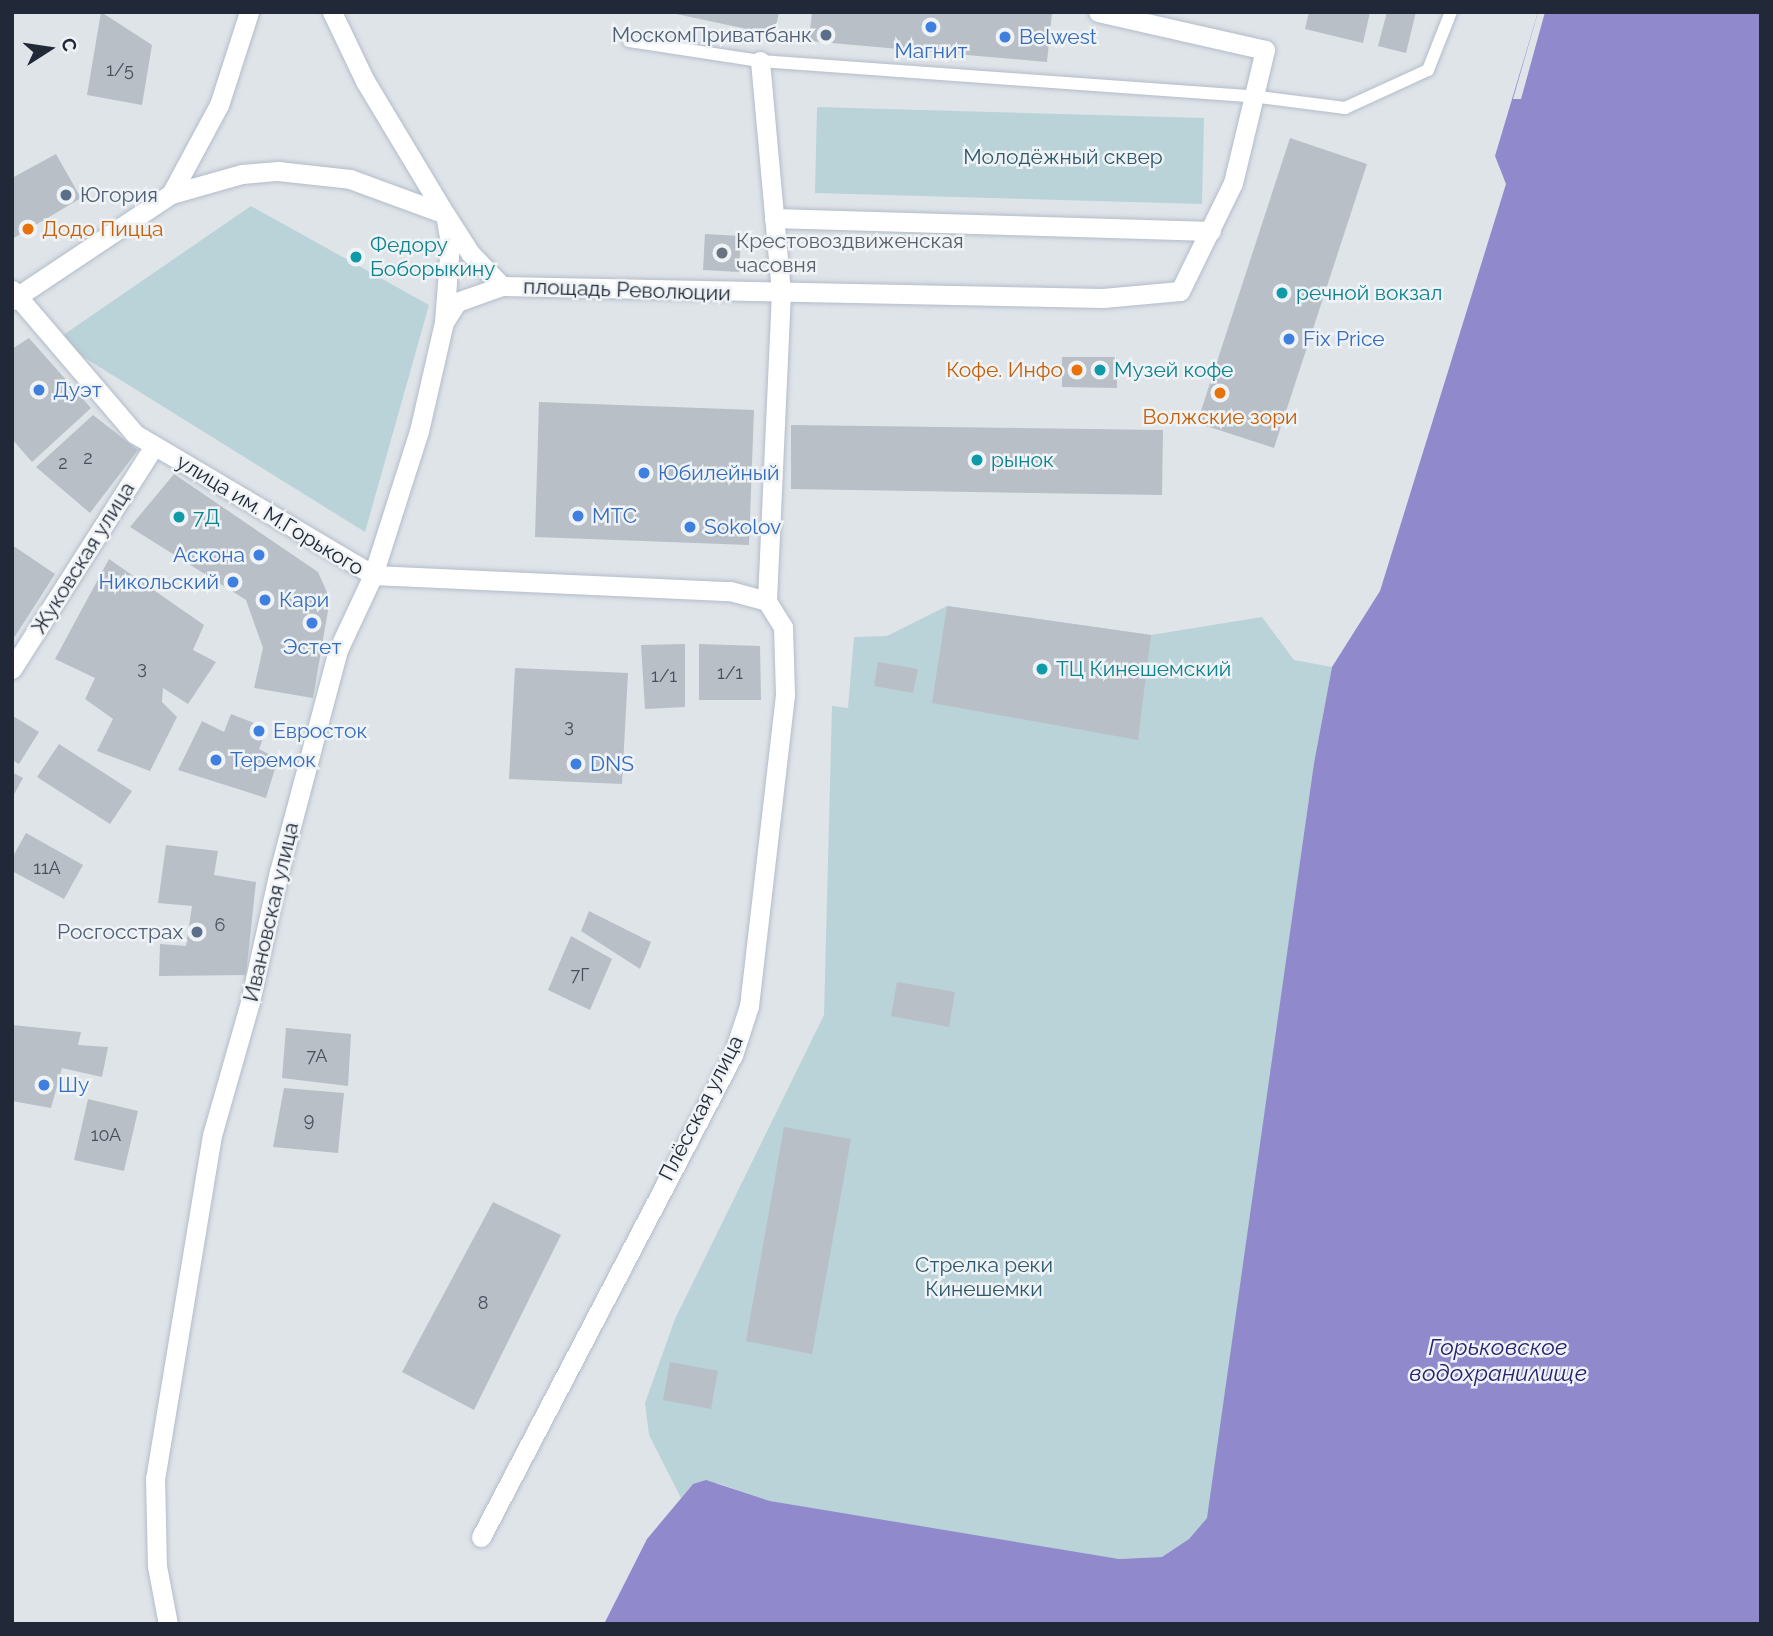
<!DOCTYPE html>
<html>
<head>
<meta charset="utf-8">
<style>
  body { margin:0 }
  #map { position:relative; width:1773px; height:1636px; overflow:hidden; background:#dfe4e9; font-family:Raleway,sans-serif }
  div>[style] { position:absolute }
  .green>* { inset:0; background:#b9d3d9 }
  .water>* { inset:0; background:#908acc }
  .pier>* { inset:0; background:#dfe4e9 }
  .building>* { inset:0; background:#b8bfc7 }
  .roads { filter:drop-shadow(0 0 2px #b3bcc8) drop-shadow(0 0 2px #b3bcc8) }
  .service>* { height:12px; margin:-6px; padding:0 6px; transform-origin:6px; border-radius:6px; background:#fff }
  .minor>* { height:19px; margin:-9.5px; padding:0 9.5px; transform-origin:9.5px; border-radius:9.5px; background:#fff }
  .tertiary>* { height:19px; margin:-9.5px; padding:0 9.5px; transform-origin:9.5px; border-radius:9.5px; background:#fff }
  .secondary>* { height:19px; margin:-9.5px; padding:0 9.5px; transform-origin:9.5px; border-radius:9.5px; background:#fff }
  .dots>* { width:19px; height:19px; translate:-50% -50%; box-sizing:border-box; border:4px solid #eff3f6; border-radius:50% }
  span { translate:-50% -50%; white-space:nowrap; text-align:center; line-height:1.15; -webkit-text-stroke:5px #eff3f6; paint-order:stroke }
  .number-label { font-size:18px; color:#474e5c }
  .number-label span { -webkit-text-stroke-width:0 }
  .service-label { font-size:21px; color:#4e5e75 }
  .right { translate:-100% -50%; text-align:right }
  .left { translate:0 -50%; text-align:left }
  .shop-label { font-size:21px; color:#366cbe }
  .park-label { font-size:21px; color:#2e586c }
  .food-label { font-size:21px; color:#c56008 }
  .worship-label { font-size:21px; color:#5b616d }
  .culture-label { font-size:21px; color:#0d838f }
  .street-label { font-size:21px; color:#212938 }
  .water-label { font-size:23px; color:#282070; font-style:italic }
  .frame { position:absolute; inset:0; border:14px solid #212938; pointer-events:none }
  .north { position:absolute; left:14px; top:14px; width:70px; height:70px; -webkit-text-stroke:5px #eff3f6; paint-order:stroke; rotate:78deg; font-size:19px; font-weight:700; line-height:28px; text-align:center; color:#212938 }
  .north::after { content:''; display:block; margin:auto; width:24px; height:32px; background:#212938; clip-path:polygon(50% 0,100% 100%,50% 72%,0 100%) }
</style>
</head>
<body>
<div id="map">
  <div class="green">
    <i style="clip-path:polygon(817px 107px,1204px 118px,1202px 204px,815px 193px)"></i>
    <i style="clip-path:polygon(251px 206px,429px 305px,365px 532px,56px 340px)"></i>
    <i style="clip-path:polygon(947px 606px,1151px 635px,1262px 617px,1294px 660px,1332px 667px,1314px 763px,1213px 1489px,1207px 1518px,1189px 1539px,1162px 1557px,1119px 1559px,1049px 1549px,770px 1501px,717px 1483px,693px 1484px,681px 1498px,649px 1435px,645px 1403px,675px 1319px,824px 1015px,832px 706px,848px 708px,854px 637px,887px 636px)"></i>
  </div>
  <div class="water">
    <i style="clip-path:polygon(1538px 12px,1761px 12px,1761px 1624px,604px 1624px,647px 1539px,693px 1484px,706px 1480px,770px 1501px,1119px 1559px,1162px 1557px,1189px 1539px,1207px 1518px,1314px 763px,1332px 667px,1380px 591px,1506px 184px,1495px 156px)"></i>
  </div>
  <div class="pier">
    <i style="clip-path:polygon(1538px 12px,1545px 12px,1521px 99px,1513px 99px)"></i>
  </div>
  <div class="building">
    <i style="clip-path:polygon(101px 12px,152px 45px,142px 105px,87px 95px)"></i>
    <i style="clip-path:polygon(667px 12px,779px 12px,774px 35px)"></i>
    <i style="clip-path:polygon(812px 12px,1052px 13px,1047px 62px,809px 41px)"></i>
    <i style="clip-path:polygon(1309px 12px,1370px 12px,1363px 43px,1305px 29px)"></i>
    <i style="clip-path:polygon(1387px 12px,1416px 12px,1406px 53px,1378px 46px)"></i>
    <i style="clip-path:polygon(1290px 138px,1367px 164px,1274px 448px,1197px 423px)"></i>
    <i style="clip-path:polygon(56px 154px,81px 198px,12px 239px,12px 178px)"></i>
    <i style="clip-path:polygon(705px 234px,741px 236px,739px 272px,703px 270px)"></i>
    <i style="clip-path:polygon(29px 338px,91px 408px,32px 462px,12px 439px,12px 349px)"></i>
    <i style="clip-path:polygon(1062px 357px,1117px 357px,1117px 388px,1062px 387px)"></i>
    <i style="clip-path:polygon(539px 402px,754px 410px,749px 545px,535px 537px)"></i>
    <i style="clip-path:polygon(93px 415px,138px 450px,90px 513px,36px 467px)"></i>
    <i style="clip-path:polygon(791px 425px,1163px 430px,1162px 495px,791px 489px)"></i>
    <i style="clip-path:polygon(174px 474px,318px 572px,330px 599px,313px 698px,254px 688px,263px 648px,246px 600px,130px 527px)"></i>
    <i style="clip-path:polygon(12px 545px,55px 574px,12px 641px)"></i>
    <i style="clip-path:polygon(109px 559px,204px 625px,193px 650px,216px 662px,188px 704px,163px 688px,162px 702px,177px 717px,150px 771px,97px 751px,113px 719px,85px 699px,95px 678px,55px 659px)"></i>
    <i style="clip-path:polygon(947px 606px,1151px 635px,1138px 740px,932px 703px)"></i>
    <i style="clip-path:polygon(685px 644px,685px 707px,645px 709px,641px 645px)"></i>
    <i style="clip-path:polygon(699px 644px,760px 646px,761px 700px,699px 700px)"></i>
    <i style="clip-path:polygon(878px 662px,918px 669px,913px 693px,874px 686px)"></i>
    <i style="clip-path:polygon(515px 668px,628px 673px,622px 784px,509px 779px)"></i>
    <i style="clip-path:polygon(231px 714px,267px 728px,259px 749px,278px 759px,266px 798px,178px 770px,202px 721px,224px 732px)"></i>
    <i style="clip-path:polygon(13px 716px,39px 732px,19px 764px,12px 760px)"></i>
    <i style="clip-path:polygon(59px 744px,132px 791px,110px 824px,37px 777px)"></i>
    <i style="clip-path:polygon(12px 772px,23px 778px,12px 798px)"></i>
    <i style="clip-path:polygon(26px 833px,83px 865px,64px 899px,12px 871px,12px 858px)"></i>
    <i style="clip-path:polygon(166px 845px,218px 851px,214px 875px,256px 882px,246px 975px,159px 976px,160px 944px,186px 946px,192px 906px,158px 903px)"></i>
    <i style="clip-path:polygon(589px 911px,651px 942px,640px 969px,581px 931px)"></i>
    <i style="clip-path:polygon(571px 936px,612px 959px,590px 1010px,548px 990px)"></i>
    <i style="clip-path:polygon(897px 982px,955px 992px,949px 1027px,891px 1016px)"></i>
    <i style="clip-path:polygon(12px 1025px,81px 1032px,78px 1045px,108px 1047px,102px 1077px,62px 1068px,51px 1108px,12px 1101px)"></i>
    <i style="clip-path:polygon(286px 1028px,351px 1034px,348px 1086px,282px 1078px)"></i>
    <i style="clip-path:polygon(284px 1088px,344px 1093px,338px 1153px,273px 1147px)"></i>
    <i style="clip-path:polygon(88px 1099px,138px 1111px,124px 1171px,74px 1160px)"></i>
    <i style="clip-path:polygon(784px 1127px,851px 1139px,812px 1354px,746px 1341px)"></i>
    <i style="clip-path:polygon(493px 1202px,561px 1235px,474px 1410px,402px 1372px)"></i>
    <i style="clip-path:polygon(670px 1362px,718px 1371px,711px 1409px,663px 1400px)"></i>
  </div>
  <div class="roads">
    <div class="service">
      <i style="left:629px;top:41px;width:133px;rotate:8.7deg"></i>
      <i style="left:760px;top:61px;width:492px;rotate:4.1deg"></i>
      <i style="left:1251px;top:96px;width:95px;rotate:7.3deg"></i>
      <i style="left:1345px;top:108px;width:91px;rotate:-24.6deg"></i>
      <i style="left:1428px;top:70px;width:62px;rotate:-68.4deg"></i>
    </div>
    <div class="minor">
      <i style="left:760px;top:61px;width:232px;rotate:84.8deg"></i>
      <i style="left:781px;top:292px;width:309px;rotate:92.6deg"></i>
      <i style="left:171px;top:194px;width:101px;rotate:-61.7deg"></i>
      <i style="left:219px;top:105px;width:98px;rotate:-72.1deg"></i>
      <i style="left:774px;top:218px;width:437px;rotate:1.7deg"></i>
      <i style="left:12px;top:300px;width:191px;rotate:-33.7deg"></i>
      <i style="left:171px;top:194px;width:74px;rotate:-15.7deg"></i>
      <i style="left:242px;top:174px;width:36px;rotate:-5deg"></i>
      <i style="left:278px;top:171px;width:72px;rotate:6.3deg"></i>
      <i style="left:350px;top:179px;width:101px;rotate:20.2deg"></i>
      <i style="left:445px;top:214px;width:46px;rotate:57.3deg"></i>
      <i style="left:470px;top:253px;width:46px;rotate:45.9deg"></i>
      <i style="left:444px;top:322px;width:24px;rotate:-57deg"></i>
      <i style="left:457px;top:302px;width:48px;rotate:-19.6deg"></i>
      <i style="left:502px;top:286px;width:601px;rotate:1.14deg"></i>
      <i style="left:1103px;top:298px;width:77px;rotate:-5.2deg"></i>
      <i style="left:1180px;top:291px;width:120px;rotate:-63.9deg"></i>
      <i style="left:1233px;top:183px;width:137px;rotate:-76.5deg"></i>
      <i style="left:1265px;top:50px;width:171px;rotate:-167.2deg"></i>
      <i style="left:373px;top:575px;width:357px;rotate:2.6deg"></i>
      <i style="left:730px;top:591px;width:38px;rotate:15deg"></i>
      <i style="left:12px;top:669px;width:264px;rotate:-57.5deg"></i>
      <i style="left:481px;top:1537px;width:544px;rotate:-62.4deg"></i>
      <i style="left:733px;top:1055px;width:52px;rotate:-71.9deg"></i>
      <i style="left:749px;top:1006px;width:314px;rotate:-83.4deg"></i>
      <i style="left:785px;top:694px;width:67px;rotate:-91.7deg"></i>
      <i style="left:783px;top:627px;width:31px;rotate:-122deg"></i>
    </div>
    <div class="tertiary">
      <i style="left:332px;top:12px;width:76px;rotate:64.4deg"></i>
      <i style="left:365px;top:81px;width:155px;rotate:59deg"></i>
      <i style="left:445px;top:214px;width:29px;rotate:80deg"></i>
      <i style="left:450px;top:243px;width:79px;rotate:94.3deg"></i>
      <i style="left:444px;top:322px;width:112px;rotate:102.9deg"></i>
      <i style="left:419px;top:431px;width:151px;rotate:107.7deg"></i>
    </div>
    <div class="secondary">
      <i style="left:12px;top:290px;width:189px;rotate:49.5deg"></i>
      <i style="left:135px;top:434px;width:277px;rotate:30.6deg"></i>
      <i style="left:373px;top:575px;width:83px;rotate:115deg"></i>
      <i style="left:338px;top:650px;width:229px;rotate:104.9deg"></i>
      <i style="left:279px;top:871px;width:134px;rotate:102.5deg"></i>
      <i style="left:250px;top:1002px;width:138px;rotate:105.9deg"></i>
      <i style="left:212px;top:1135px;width:348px;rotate:99.4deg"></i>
      <i style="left:155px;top:1478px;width:88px;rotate:88.7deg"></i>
      <i style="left:157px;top:1566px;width:59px;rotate:79.3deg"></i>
    </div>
  </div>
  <div class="dots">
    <i style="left:931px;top:27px;background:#3f7fe0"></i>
    <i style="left:826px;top:35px;background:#5c6f8a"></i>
    <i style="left:1005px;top:37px;background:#3f7fe0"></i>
    <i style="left:66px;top:195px;background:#5c6f8a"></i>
    <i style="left:28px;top:229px;background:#e8710a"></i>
    <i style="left:722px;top:253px;background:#6b7280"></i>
    <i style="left:356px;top:257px;background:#0f9aa8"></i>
    <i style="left:1282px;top:293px;background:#0f9aa8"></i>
    <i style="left:1289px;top:339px;background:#3f7fe0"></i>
    <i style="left:1077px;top:370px;background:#e8710a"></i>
    <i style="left:1100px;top:370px;background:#0f9aa8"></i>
    <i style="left:39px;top:390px;background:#3f7fe0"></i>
    <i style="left:1220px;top:393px;background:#e8710a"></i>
    <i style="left:977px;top:460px;background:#0f9aa8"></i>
    <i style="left:644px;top:473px;background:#3f7fe0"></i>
    <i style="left:578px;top:516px;background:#3f7fe0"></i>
    <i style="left:179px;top:517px;background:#0f9aa8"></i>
    <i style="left:690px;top:527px;background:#3f7fe0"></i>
    <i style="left:259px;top:555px;background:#3f7fe0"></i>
    <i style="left:233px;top:582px;background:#3f7fe0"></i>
    <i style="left:265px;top:600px;background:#3f7fe0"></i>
    <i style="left:312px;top:623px;background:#3f7fe0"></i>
    <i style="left:1042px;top:669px;background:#0f9aa8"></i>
    <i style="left:259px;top:731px;background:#3f7fe0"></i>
    <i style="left:216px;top:760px;background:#3f7fe0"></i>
    <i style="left:576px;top:764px;background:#3f7fe0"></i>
    <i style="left:197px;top:932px;background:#5c6f8a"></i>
    <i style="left:44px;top:1085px;background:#3f7fe0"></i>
  </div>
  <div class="number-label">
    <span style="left:120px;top:70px">1/5</span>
    <span style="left:88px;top:458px">2</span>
    <span style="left:63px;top:463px">2</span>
    <span style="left:142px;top:668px">3</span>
    <span style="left:730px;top:673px">1/1</span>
    <span style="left:664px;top:676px">1/1</span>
    <span style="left:569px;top:726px">3</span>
    <span style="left:47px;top:868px">11А</span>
    <span style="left:220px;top:925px">6</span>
    <span style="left:580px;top:975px">7Г</span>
    <span style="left:317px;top:1056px">7А</span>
    <span style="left:309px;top:1120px">9</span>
    <span style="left:106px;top:1135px">10А</span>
    <span style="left:483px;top:1303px">8</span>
  </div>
  <div class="service-label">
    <span class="right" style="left:812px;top:35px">МоскомПриватбанк</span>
    <span class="left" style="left:80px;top:195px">Югория</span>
    <span class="right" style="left:183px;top:932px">Росгосстрах</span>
  </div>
  <div class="shop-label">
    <span class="left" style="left:1019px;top:37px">Belwest</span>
    <span style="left:931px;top:51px">Магнит</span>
    <span class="left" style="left:1303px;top:339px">Fix Price</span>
    <span class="left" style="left:53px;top:390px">Дуэт</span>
    <span class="left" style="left:658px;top:473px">Юбилейный</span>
    <span class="left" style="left:592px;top:516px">МТС</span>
    <span class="left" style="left:704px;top:527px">Sokolov</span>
    <span class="right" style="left:245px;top:555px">Аскона</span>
    <span class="right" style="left:219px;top:582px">Никольский</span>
    <span class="left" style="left:279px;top:600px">Кари</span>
    <span style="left:312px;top:647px">Эстет</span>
    <span class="left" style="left:273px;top:731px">Евросток</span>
    <span class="left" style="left:230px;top:760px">Теремок</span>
    <span class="left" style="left:590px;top:764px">DNS</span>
    <span class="left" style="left:58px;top:1085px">Шу</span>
  </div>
  <div class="park-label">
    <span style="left:1063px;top:157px">Молодёжный сквер</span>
    <span style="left:984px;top:1277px">Стрелка реки<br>Кинешемки</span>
  </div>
  <div class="food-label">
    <span class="left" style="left:42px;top:229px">Додо Пицца</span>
    <span class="right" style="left:1063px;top:370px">Кофе. Инфо</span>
    <span style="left:1220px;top:417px">Волжские зори</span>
  </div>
  <div class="worship-label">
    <span class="left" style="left:736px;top:253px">Крестовоздвиженская<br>часовня</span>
  </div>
  <div class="culture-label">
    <span class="left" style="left:370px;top:257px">Федору<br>Боборыкину</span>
    <span class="left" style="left:1296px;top:293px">речной вокзал</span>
    <span class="left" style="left:1114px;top:370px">Музей кофе</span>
    <span class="left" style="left:991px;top:460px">рынок</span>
    <span class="left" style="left:193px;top:517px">7Д</span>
    <span class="left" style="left:1056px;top:669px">ТЦ Кинешемский</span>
  </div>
  <div class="street-label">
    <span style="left:627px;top:290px;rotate:2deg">площадь Революции</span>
    <span style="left:270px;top:515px;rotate:31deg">улица им. М.Горького</span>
    <span style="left:83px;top:558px;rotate:-58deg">Жуковская улица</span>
    <span style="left:271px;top:912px;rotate:-77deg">Ивановская улица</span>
    <span style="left:701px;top:1108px;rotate:-63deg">Плёсская улица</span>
  </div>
  <div class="water-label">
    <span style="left:1498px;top:1360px">Горьковское<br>водохранилище</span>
  </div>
  <div class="frame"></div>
  <div class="north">С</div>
</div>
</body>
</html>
